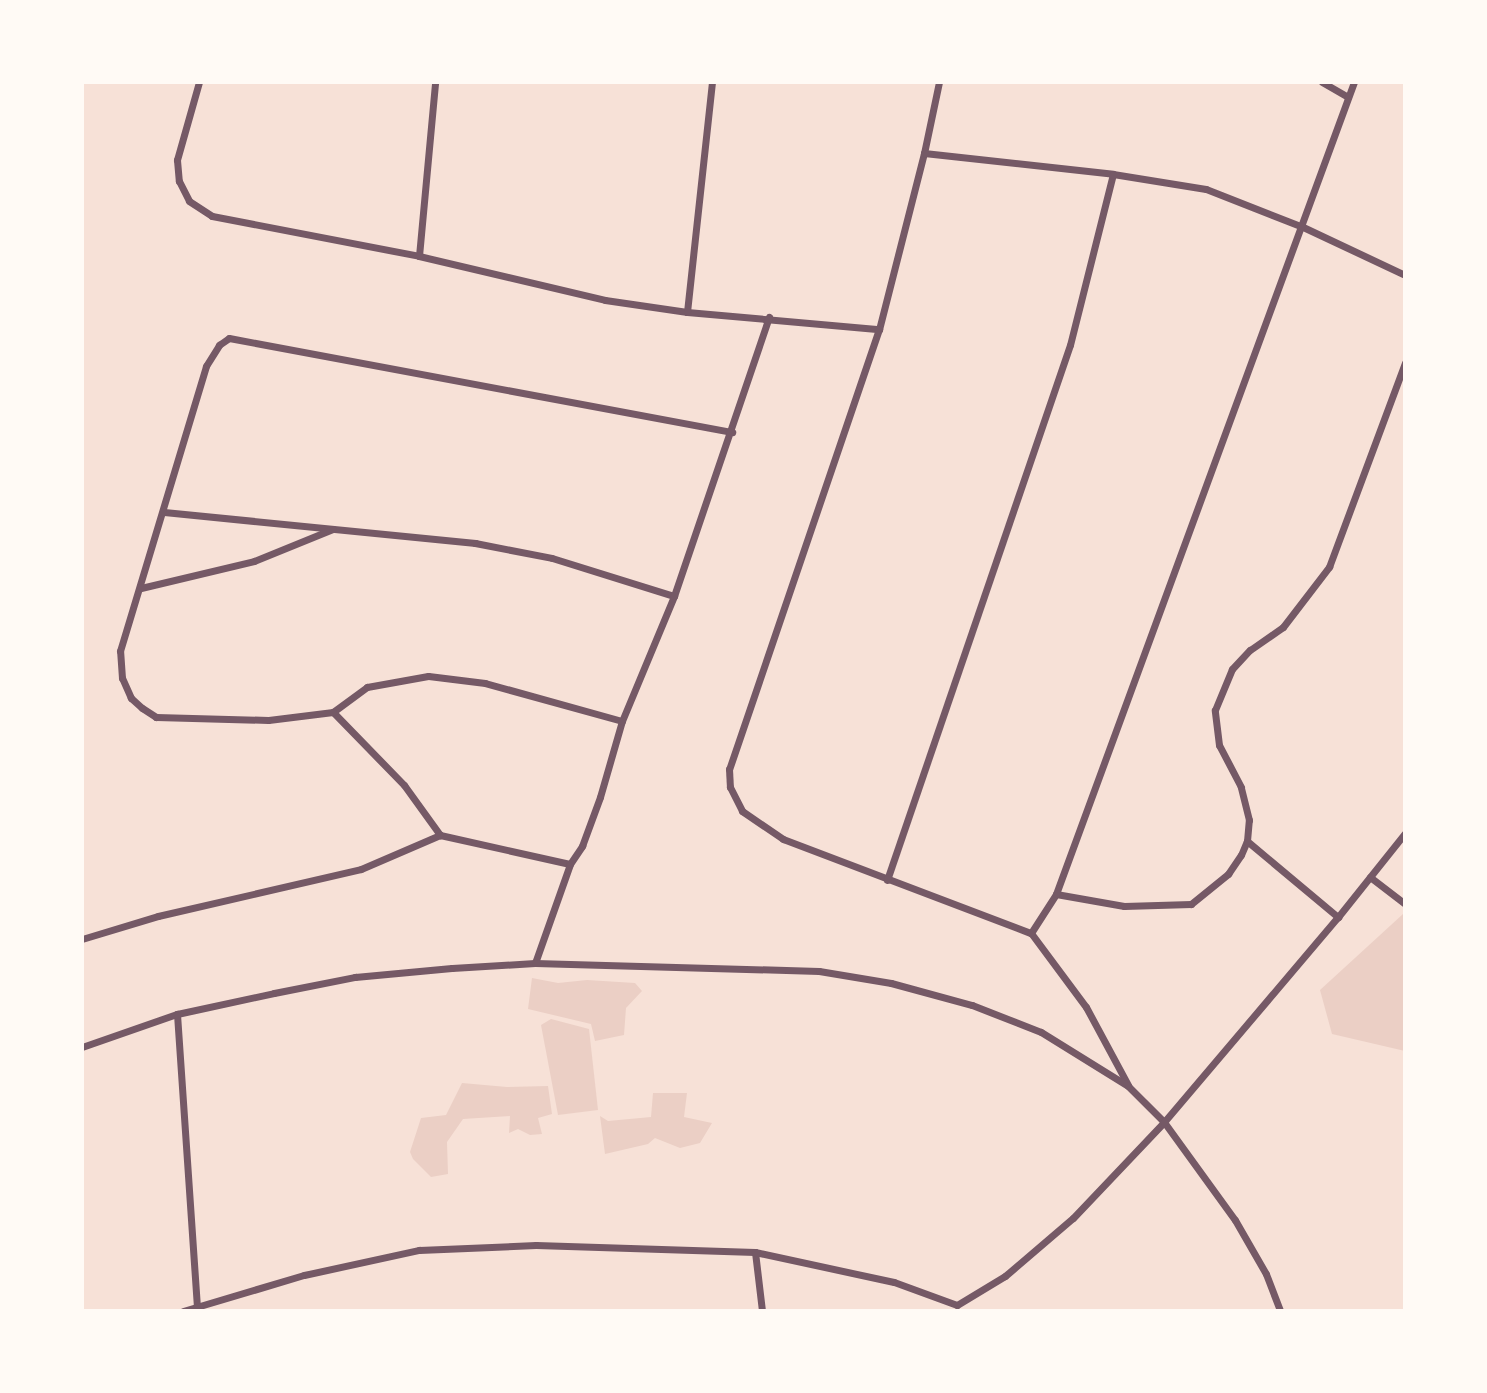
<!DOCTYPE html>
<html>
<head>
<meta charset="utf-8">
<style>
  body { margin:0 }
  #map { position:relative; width:1487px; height:1393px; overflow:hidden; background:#f7e1d7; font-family:Mulish,sans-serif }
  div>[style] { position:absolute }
  .green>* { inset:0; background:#ebcfc5 }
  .minor>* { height:7px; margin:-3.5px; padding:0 3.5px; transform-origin:3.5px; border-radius:3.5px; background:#755966 }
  span { translate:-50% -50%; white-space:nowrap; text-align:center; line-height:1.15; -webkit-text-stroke:7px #fffaf5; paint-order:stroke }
  .frame { position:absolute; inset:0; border:84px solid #fffaf5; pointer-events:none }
</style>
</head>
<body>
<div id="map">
  <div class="green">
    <i style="clip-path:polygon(1403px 914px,1405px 1051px,1332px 1034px,1320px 990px)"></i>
    <i style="clip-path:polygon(532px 978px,558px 983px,587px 980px,635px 983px,642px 991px,626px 1008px,624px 1035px,595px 1041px,591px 1024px,528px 1009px)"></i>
    <i style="clip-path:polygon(551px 1019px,589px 1029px,598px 1110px,558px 1115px,541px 1025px)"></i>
    <i style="clip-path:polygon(462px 1083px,507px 1087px,548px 1086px,552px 1114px,538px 1118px,542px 1134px,530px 1135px,518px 1129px,509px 1133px,510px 1116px,463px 1119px,447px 1142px,448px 1174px,431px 1177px,413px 1159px,410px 1152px,421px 1118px,446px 1115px)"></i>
    <i style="clip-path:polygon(653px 1093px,687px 1093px,684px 1117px,712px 1123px,700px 1143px,680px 1148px,655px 1138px,648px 1144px,605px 1154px,600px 1116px,608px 1121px,651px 1117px)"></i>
  </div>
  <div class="minor">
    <i style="left:199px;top:82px;width:81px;rotate:105.8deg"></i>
    <i style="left:177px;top:160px;width:21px;rotate:85deg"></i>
    <i style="left:179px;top:181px;width:22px;rotate:63deg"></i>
    <i style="left:189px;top:201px;width:27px;rotate:33deg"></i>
    <i style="left:212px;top:216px;width:211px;rotate:10.9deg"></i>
    <i style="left:419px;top:256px;width:191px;rotate:13.3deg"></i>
    <i style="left:605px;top:300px;width:83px;rotate:8.3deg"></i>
    <i style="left:687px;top:312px;width:193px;rotate:5.1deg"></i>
    <i style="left:939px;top:82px;width:73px;rotate:101.9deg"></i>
    <i style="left:924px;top:153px;width:182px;rotate:104.3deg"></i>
    <i style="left:879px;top:329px;width:465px;rotate:108.8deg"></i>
    <i style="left:729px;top:769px;width:18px;rotate:87deg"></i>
    <i style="left:730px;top:787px;width:27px;rotate:63deg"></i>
    <i style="left:742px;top:811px;width:50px;rotate:34.3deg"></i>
    <i style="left:783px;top:839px;width:265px;rotate:20.8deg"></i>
    <i style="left:1031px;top:933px;width:92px;rotate:53.4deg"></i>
    <i style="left:1086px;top:1007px;width:89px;rotate:61.7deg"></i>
    <i style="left:1322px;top:82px;width:30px;rotate:30deg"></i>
    <i style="left:924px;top:153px;width:190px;rotate:6.3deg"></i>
    <i style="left:1113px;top:174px;width:94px;rotate:9.2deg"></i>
    <i style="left:1206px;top:189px;width:104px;rotate:21.4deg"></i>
    <i style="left:1303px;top:227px;width:113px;rotate:25.2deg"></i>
    <i style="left:419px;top:256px;width:175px;rotate:-84.7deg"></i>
    <i style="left:687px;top:312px;width:231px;rotate:-83.8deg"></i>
    <i style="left:164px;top:512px;width:313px;rotate:5.7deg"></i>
    <i style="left:475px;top:543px;width:78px;rotate:11deg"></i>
    <i style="left:552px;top:558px;width:128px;rotate:17.3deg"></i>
    <i style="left:141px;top:588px;width:116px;rotate:-13.4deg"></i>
    <i style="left:254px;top:561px;width:85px;rotate:-22.1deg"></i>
    <i style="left:333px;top:712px;width:102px;rotate:45.8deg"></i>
    <i style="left:404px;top:785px;width:62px;rotate:54.2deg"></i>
    <i style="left:440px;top:835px;width:133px;rotate:12.6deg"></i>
    <i style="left:622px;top:721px;width:142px;rotate:-164.5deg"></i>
    <i style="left:485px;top:683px;width:57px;rotate:-173deg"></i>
    <i style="left:428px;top:676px;width:62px;rotate:169.8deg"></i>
    <i style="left:367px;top:687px;width:42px;rotate:143.7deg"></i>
    <i style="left:333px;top:712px;width:65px;rotate:173deg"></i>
    <i style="left:268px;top:720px;width:112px;rotate:-178.5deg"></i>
    <i style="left:156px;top:717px;width:17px;rotate:-147deg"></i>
    <i style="left:142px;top:708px;width:15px;rotate:-138deg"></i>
    <i style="left:131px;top:698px;width:22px;rotate:-114deg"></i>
    <i style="left:122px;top:678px;width:27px;rotate:-94deg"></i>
    <i style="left:120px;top:651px;width:298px;rotate:-73.2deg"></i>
    <i style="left:206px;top:366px;width:25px;rotate:-58deg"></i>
    <i style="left:219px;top:345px;width:12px;rotate:-35deg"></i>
    <i style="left:229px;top:338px;width:512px;rotate:10.59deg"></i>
    <i style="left:1247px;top:841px;width:119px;rotate:39.9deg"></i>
    <i style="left:1370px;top:877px;width:44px;rotate:37.6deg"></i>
    <i style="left:887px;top:880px;width:565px;rotate:-71.12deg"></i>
    <i style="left:1070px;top:345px;width:176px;rotate:-75.9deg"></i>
    <i style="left:1056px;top:894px;width:69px;rotate:10deg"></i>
    <i style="left:1124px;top:906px;width:67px;rotate:-1.7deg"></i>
    <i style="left:1191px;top:904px;width:48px;rotate:-39deg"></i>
    <i style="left:1228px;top:874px;width:23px;rotate:-56deg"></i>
    <i style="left:1241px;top:855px;width:15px;rotate:-67deg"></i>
    <i style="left:1247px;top:841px;width:21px;rotate:-85deg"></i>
    <i style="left:1249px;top:820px;width:34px;rotate:-104deg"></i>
    <i style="left:1241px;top:787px;width:47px;rotate:-117.6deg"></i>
    <i style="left:1219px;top:745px;width:35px;rotate:-97deg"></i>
    <i style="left:1215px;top:710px;width:44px;rotate:-67.5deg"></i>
    <i style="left:1232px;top:669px;width:26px;rotate:-47deg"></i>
    <i style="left:1250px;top:650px;width:40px;rotate:-34.9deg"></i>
    <i style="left:1283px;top:627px;width:76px;rotate:-52.5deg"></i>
    <i style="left:1329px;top:567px;width:218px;rotate:-69.6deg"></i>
    <i style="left:1031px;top:933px;width:46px;rotate:-57.3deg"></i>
    <i style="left:1056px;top:894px;width:865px;rotate:-69.85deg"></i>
    <i style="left:82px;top:939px;width:79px;rotate:-16.8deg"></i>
    <i style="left:158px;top:916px;width:208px;rotate:-13deg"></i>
    <i style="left:361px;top:869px;width:86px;rotate:-23.3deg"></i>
    <i style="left:535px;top:963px;width:105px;rotate:-70.5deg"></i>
    <i style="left:570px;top:864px;width:22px;rotate:-56deg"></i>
    <i style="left:582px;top:846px;width:52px;rotate:-69.8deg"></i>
    <i style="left:600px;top:797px;width:79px;rotate:-73.9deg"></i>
    <i style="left:622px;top:721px;width:135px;rotate:-67.4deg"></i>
    <i style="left:674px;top:596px;width:295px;rotate:-71.2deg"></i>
    <i style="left:177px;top:1014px;width:298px;rotate:86.1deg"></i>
    <i style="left:82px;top:1047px;width:101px;rotate:-19.2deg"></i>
    <i style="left:177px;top:1014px;width:99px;rotate:-12.2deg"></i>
    <i style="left:274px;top:993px;width:83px;rotate:-11.2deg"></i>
    <i style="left:355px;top:977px;width:97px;rotate:-5.3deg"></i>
    <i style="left:452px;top:968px;width:83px;rotate:-3.4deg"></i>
    <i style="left:535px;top:963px;width:284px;rotate:1.6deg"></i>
    <i style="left:819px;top:971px;width:73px;rotate:9.5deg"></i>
    <i style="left:891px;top:983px;width:84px;rotate:15.2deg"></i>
    <i style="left:972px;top:1005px;width:74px;rotate:21.4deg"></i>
    <i style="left:1041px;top:1032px;width:102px;rotate:31.8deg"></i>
    <i style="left:1128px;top:1086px;width:51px;rotate:45deg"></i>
    <i style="left:1164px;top:1122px;width:121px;rotate:54.1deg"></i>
    <i style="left:1235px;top:1220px;width:62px;rotate:60.1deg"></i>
    <i style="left:1266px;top:1274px;width:40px;rotate:69deg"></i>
    <i style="left:755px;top:1252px;width:59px;rotate:83.2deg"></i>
    <i style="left:957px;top:1305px;width:56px;rotate:-31.1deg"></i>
    <i style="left:1005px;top:1276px;width:89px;rotate:-40.5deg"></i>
    <i style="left:1073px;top:1218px;width:132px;rotate:-46.5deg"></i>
    <i style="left:1164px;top:1122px;width:269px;rotate:-49.7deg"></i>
    <i style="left:1338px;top:917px;width:107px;rotate:-51.4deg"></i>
    <i style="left:183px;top:1311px;width:126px;rotate:-16.6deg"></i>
    <i style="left:304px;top:1275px;width:118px;rotate:-12.3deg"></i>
    <i style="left:419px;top:1250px;width:117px;rotate:-2.4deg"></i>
    <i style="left:536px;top:1245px;width:219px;rotate:1.8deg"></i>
    <i style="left:755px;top:1252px;width:142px;rotate:12.2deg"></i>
    <i style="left:894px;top:1282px;width:67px;rotate:20.1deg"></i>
  </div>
  <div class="frame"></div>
</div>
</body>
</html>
